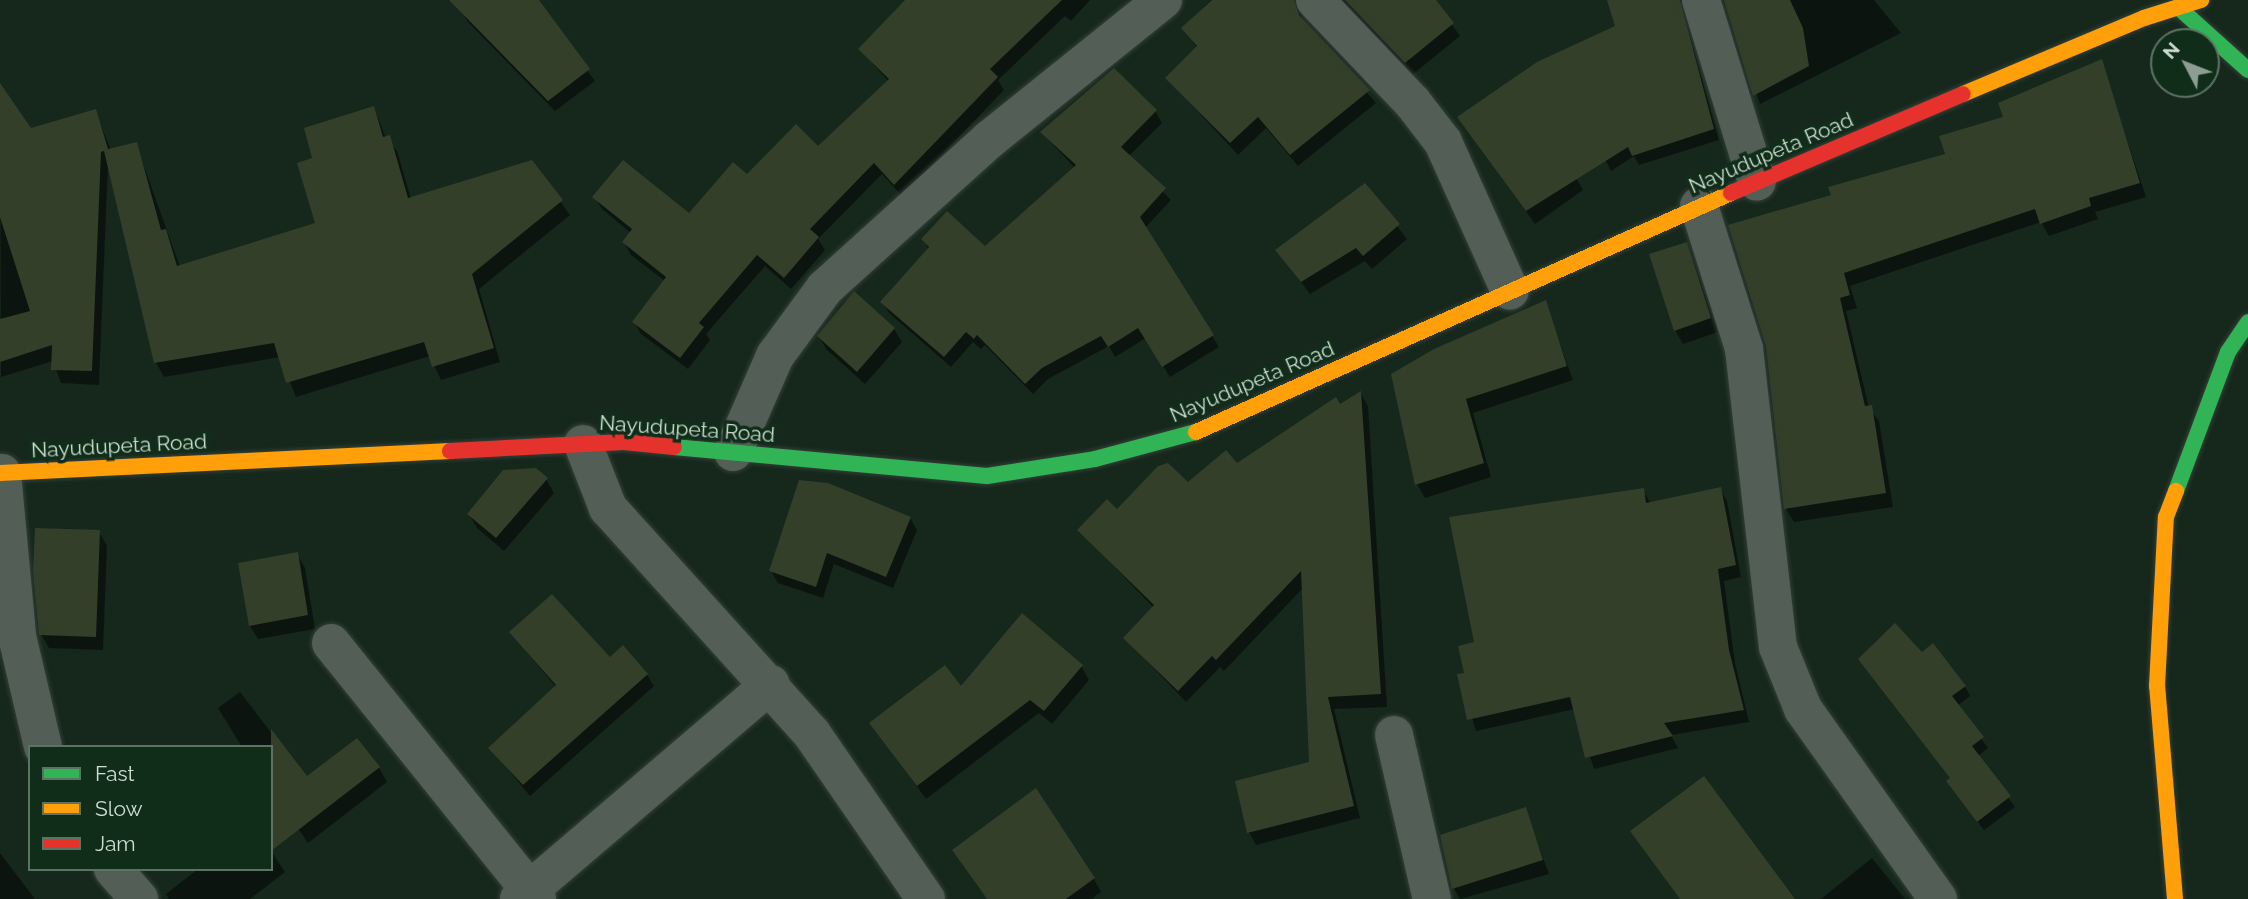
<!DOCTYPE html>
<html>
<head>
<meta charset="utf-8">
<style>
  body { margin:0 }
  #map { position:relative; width:2248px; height:899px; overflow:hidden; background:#16271c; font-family:Raleway,sans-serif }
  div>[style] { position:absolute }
  .shadow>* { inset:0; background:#0007 }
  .building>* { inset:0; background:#333f29 }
  .roads { filter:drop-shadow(0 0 2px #344038) drop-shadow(0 0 2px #344038) }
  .street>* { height:38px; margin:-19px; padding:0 19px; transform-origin:19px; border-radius:19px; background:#535e57 }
  .fast>* { height:16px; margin:-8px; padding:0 8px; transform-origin:8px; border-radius:8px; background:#30b455 }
  .slow>* { height:16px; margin:-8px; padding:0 8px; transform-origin:8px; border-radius:8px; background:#ff9f0a }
  .jam>* { height:16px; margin:-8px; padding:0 8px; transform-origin:8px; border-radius:8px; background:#e5322d }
  span { translate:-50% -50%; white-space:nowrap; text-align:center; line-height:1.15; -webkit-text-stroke:7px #102d1a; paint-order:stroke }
  .street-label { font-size:21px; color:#cdddd0 }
  .legend { position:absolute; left:28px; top:745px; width:245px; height:126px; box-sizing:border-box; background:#102d1a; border:2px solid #5c7363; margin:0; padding:9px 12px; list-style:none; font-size:21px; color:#cdddd0 }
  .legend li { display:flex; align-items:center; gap:14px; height:35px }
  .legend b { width:35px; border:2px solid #5c7363 }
  .north { position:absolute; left:2150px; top:28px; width:70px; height:70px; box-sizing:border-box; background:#102d1a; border:2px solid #5c7363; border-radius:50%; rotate:312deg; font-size:19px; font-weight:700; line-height:28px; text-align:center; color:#cdddd0 }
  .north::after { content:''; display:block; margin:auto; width:24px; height:32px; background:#8d9d91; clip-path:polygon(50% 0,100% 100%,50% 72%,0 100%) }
</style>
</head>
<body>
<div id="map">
  <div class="shadow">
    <i style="clip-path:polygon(472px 0,534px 0,595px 81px,555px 111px,468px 22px,461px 11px)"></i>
    <i style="clip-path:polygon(907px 0,1090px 0,1071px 21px,1065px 16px,998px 80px,1004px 90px,902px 196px,882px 174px,818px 239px,825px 250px,791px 289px,765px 266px,706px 334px,710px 340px,688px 369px,641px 334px,634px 322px,665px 281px,631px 255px,624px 242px,631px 233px,602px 209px,595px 197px,689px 215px,747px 177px,818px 148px,889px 82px,860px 49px)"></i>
    <i style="clip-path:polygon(1211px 0,1305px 0,1300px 8px,1303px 22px,1376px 103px,1298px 166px,1266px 128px,1238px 155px,1167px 78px,1197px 48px,1183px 28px)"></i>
    <i style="clip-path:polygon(1342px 0,1434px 0,1460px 36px,1413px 74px)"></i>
    <i style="clip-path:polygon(1609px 0,1689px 0,1685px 17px,1719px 140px,1639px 165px,1634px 156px,1611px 171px,1554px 56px,1617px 27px)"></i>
    <i style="clip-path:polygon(1726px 0,1874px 0,1901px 33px,1760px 104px)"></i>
    <i style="clip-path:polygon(2101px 62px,2146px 197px,2095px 212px,2098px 219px,2049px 236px,2041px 222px,1850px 286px,1857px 308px,1846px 311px,1869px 408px,1879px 421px,1893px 507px,1794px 522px,1786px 509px,1833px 196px,1947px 155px)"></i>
    <i style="clip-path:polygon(0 86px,31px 130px,95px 111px,111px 150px,136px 144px,180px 267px,317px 224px,314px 160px,374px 108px,386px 138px,397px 151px,411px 199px,531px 162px,570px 215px,479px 289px,500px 362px,441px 380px,430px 356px,296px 397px,280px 357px,164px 377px,156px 363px,108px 164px,99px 385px,61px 383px,53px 361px,1px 377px)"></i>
    <i style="clip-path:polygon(1155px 111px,1162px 123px,1128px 157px,1171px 200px,1145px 228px,1219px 347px,1170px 377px,1146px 338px,1115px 357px,1109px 346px,1048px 379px,1033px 394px,985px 345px,981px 349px,973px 342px,951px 367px,889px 313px,883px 302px,929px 250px,923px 239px,985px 249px,1075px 168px,1042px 133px)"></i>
    <i style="clip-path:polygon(1459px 117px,1575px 176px,1583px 190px,1535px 224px)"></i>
    <i style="clip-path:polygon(1365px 185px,1407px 239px,1372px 269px,1365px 261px,1310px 294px,1277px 250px)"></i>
    <i style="clip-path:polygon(1687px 244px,1718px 332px,1683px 344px,1675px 330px)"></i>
    <i style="clip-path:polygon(1545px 302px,1573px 380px,1473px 413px,1491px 477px,1425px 498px,1417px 484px,1393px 375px)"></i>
    <i style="clip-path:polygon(894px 329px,902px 342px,865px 384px,827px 350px,819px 337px)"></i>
    <i style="clip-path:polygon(1361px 394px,1368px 406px,1387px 707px,1334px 709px,1360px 818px,1256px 845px,1249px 832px,1311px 764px,1303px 588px,1224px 671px,1220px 667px,1186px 702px,1125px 638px,1154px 608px,1079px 530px,1237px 465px)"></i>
    <i style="clip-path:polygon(546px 479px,554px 493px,504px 551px,477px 528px,469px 514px)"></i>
    <i style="clip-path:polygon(1720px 489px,1727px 501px,1741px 577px,1724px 581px,1735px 663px,1749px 722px,1671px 735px,1678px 748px,1594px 769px,1575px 709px,1476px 731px,1459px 676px,1467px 674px,1476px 643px,1643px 490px,1651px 504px)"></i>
    <i style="clip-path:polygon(910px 518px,917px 530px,893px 588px,834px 564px,823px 598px,778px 583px,771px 571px)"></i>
    <i style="clip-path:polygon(99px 532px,107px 546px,103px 650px,49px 648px,41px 634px)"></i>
    <i style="clip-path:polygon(297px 554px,305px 568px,315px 629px,258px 639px,250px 626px)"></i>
    <i style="clip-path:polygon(511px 633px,647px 675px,654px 686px,530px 796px,490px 748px,557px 688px)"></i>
    <i style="clip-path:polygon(1922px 654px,1965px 686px,1970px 696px,1957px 706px,1988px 748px,1978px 756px,2015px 807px,1984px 830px,1954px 791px)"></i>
    <i style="clip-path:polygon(1081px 666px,1089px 680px,1052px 724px,1039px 713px,926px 799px,871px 723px,961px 688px)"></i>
    <i style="clip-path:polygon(240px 692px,307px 779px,379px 768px,387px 782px,308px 843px,271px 789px,271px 747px,242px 747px,218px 708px)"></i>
    <i style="clip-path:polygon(1525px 809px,1549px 874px,1460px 899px,1454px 888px)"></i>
    <i style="clip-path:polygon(1632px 832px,1792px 899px,1680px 899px)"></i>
    <i style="clip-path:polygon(271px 851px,285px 872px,250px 899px,169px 899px,166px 894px,198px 869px,271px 869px)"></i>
    <i style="clip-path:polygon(0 853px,35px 899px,0 899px)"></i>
    <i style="clip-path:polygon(1872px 858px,1905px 899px,1821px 899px)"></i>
    <i style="clip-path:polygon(961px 863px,1094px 879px,1101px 892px,1091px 899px,987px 899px)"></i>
  </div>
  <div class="building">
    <i style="clip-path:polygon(449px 0,539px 0,590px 69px,548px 101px)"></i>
    <i style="clip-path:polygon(905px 0,1062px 0,990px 69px,998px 77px,894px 185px,874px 163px,810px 229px,819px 237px,784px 278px,757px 255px,699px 323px,704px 327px,680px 358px,632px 322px,666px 277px,622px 242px,632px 229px,592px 197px,623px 160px,689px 213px,733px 162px,747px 174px,796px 124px,818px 146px,889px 79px,858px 49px)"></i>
    <i style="clip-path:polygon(1212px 0,1294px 0,1299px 15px,1370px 90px,1290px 155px,1258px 117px,1230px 143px,1165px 78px,1197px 46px,1181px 28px)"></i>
    <i style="clip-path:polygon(1345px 0,1436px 0,1454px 23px,1405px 63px)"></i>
    <i style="clip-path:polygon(1607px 0,1680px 0,1714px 129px,1632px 156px,1628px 147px,1526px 211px,1457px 117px,1537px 62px,1615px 26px)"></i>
    <i style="clip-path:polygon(1724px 0,1790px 0,1803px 28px,1809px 66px,1753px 96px)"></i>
    <i style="clip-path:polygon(2102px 59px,2140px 183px,2089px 198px,2091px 206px,2040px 224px,2035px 209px,1844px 273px,1850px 295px,1840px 298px,1865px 406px,1872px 405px,1886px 493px,1784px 509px,1766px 346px,1728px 225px,1831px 195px,1828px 187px,1945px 154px,1939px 136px,2003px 117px,1998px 103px)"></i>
    <i style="clip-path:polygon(1114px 68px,1157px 110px,1121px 147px,1166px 188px,1140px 217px,1214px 335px,1162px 367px,1138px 328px,1108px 347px,1101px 336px,1042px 368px,1025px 384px,977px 335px,974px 339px,966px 332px,944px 357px,880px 302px,929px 247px,921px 239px,947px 211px,985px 246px,1076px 165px,1040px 132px)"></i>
    <i style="clip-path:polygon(0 83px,31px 128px,96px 109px,108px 149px,137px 142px,161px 230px,166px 229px,177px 266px,315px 223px,297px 163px,312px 158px,304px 128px,374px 106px,383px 137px,390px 135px,408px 198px,532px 160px,563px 200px,472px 274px,494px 348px,432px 367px,424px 342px,286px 383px,274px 343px,154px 363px,104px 151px,101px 152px,92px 371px,51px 370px,52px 345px,0 362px,0 319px,30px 311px,0 217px)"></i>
    <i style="clip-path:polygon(1365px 183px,1400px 224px,1363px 256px,1356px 248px,1301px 282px,1275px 250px)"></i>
    <i style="clip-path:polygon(1687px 242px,1711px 318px,1674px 331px,1649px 254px)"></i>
    <i style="clip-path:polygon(854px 291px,895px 328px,857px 372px,817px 336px)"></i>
    <i style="clip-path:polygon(1546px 300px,1567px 366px,1466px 399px,1484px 463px,1415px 485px,1391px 374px,1434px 349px)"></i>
    <i style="clip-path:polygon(1361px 391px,1381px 694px,1328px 697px,1354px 806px,1247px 833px,1235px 781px,1309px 762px,1301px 571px,1216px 660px,1212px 656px,1178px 691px,1123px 638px,1154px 605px,1077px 530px,1107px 499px,1117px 509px,1158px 466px,1168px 463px,1188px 482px,1226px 450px,1237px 463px,1336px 397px,1340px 404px)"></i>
    <i style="clip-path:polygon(536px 468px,548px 478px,496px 538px,467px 514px,503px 470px)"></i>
    <i style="clip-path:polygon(799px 480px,828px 483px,911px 517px,886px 577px,827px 553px,816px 587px,769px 571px)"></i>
    <i style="clip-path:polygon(1721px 487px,1736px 565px,1718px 569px,1729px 650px,1744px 710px,1664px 723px,1673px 736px,1585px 758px,1570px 697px,1467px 720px,1457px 674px,1464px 673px,1458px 646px,1474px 642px,1449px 517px,1644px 488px,1646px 503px)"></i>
    <i style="clip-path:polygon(35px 528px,100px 530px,96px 637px,39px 635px,33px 571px)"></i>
    <i style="clip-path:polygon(298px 552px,308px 615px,249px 626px,238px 563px)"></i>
    <i style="clip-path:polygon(552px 594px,610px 657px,623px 645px,648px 674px,523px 785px,488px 748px,556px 685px,509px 632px)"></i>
    <i style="clip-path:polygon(1022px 613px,1083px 665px,1044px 711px,1030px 700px,917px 786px,869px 723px,945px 665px,961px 686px)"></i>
    <i style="clip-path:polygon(1895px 623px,1922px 652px,1933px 643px,1966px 686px,1952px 696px,1984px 737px,1972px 746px,2011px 796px,1977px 822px,1946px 781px,1950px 778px,1858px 659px)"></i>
    <i style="clip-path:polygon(271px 729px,307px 776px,357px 738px,380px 767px,271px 851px)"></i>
    <i style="clip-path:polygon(1704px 776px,1795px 899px,1680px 899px,1630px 831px)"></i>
    <i style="clip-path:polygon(1036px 788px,1095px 878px,1066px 899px,987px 899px,952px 850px)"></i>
    <i style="clip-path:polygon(1526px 807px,1543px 860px,1452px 889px,1440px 835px)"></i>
  </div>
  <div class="roads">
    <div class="street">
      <i style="left:1315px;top:0;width:142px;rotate:46.4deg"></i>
      <i style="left:1413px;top:103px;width:49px;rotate:52.4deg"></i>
      <i style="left:1443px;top:142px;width:163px;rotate:65.8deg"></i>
      <i style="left:1701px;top:0;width:190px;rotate:72.9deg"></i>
      <i style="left:1699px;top:206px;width:150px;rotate:72.5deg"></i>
      <i style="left:1744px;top:349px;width:300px;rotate:83.5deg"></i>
      <i style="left:1778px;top:647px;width:67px;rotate:68deg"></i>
      <i style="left:1803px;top:709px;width:233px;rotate:54.6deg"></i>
      <i style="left:583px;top:444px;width:69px;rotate:68.7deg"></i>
      <i style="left:608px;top:508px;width:304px;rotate:47.9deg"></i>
      <i style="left:812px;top:734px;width:201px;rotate:55.4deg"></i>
      <i style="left:733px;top:452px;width:105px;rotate:-66.4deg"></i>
      <i style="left:775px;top:356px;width:84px;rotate:-53.7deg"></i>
      <i style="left:825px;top:288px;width:222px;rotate:-42.1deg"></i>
      <i style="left:990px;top:139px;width:222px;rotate:-38.8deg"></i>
      <i style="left:2px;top:473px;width:164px;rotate:84.7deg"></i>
      <i style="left:17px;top:636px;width:114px;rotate:76.8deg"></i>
      <i style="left:331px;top:643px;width:329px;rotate:51.2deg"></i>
      <i style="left:1394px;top:735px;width:168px;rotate:77deg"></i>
      <i style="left:113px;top:869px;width:40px;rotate:49deg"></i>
      <i style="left:519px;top:899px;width:331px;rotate:-40.5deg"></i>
    </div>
    <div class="fast">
      <i style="left:2178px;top:7px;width:94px;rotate:42deg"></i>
      <i style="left:674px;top:447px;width:314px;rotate:5.3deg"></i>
      <i style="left:987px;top:476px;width:109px;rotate:-8.9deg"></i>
      <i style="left:1095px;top:459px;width:105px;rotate:-15deg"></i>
      <i style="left:2176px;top:491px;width:148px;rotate:-69.5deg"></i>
      <i style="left:2228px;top:352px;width:36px;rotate:-56deg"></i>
    </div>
    <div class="slow">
      <i style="left:1963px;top:94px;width:196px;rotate:-22.8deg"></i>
      <i style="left:2144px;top:18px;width:60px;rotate:-17.5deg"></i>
      <i style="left:1196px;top:432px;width:586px;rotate:-24.07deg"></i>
      <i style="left:0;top:473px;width:451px;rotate:-2.8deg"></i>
      <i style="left:2175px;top:899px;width:214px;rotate:-94.8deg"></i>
      <i style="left:2157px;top:686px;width:169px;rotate:-87deg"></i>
      <i style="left:2166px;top:517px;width:28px;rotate:-69deg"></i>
    </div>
    <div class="jam">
      <i style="left:1731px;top:193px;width:252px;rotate:-23.1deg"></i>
      <i style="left:450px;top:451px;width:174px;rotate:-3deg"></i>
      <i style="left:624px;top:442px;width:50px;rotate:5.7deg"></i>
    </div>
  </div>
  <div class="street-label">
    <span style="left:1771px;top:153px;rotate:-23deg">Nayudupeta Road</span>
    <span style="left:1252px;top:382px;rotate:-23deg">Nayudupeta Road</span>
    <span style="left:687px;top:429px;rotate:4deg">Nayudupeta Road</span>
    <span style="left:119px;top:446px;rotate:-3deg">Nayudupeta Road</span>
  </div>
  <ul class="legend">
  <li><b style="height:9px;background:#30b455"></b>Fast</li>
  <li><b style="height:9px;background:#ff9f0a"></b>Slow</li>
  <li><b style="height:9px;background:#e5322d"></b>Jam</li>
  </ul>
  <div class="north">N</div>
</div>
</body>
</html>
